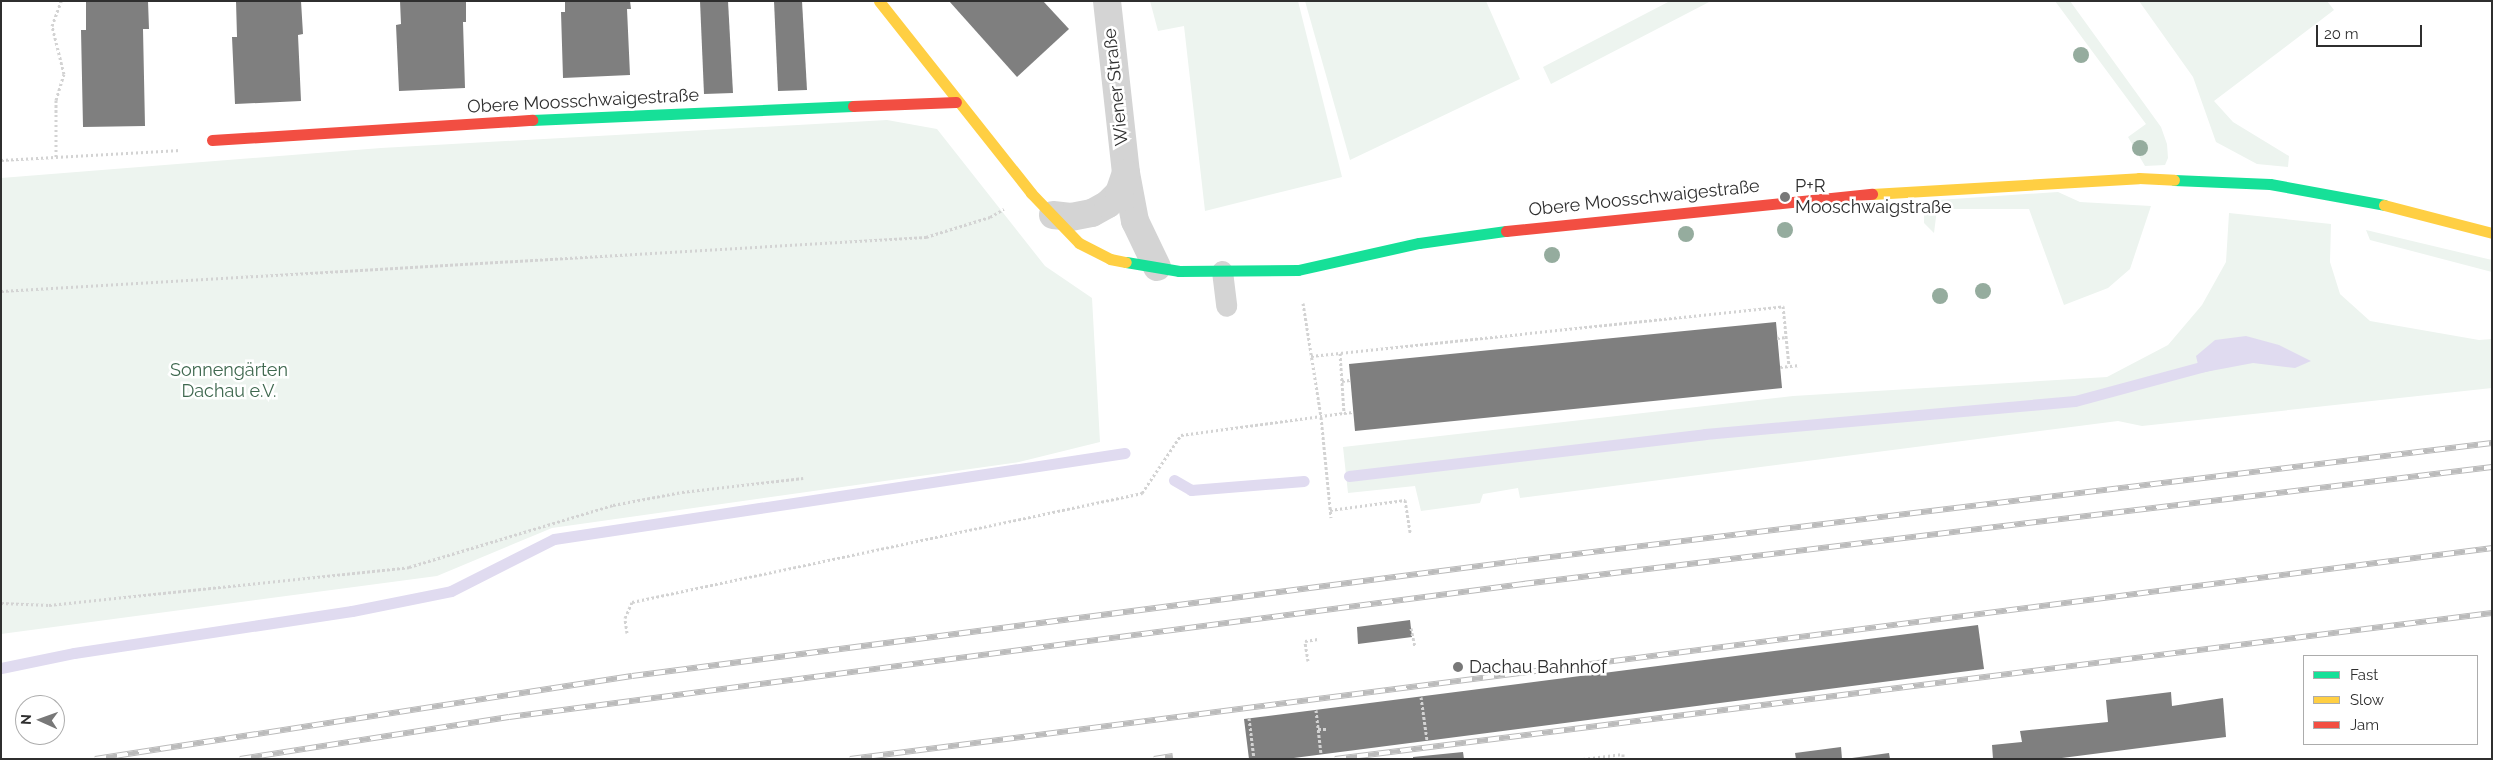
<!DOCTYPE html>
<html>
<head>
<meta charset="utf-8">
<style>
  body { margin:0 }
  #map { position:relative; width:2493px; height:760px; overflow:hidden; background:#fff; font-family:Raleway,sans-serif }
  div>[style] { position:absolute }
  .green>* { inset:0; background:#edf4ef }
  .water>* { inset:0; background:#e0dbf0 }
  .stream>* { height:11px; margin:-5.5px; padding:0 5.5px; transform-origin:5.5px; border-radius:5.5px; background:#e0dbf0 }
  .building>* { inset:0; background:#7f7f7f }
  .path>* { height:3px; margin-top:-1.5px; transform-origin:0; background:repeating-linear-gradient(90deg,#d3d3d3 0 2.5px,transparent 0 5px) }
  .lane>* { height:21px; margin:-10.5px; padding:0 10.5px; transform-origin:10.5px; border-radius:10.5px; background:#d4d4d4 }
  .street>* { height:28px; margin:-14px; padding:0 14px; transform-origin:14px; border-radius:14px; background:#d4d4d4 }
  .fast>* { height:11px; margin:-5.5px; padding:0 5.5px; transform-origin:5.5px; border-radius:5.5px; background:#16e098 }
  .slow>* { height:11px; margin:-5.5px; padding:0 5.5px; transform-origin:5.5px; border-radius:5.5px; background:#ffcf43 }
  .jam>* { height:11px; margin:-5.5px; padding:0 5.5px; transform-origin:5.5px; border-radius:5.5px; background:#f24e42 }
  .rail>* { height:5.5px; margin-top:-2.75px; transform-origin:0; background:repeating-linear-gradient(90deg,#fff 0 11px,#bbb 0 22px); box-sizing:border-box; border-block:1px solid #bbb }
  .trees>* { width:16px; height:16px; margin:-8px; border-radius:50%; background:#95ac9e }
  .dots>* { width:14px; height:14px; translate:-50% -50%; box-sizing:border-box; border:2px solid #fff; border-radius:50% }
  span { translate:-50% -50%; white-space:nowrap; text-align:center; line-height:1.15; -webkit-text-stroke:5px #fff; paint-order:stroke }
  .street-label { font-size:18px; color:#2f2f2f }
  .poi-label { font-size:18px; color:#2f2f2f }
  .left { translate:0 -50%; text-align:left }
  .park-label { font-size:18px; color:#3f684f }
  .frame { position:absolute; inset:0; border:2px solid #2f2f2f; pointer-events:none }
  .legend { position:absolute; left:2303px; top:655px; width:175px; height:90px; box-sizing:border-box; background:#fff; border:1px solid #acacac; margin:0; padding:6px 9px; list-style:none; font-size:15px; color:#2f2f2f }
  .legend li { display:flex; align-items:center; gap:10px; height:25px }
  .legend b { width:25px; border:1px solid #acacac }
  .north { position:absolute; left:15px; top:695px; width:50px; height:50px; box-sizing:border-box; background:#fff; border:1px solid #acacac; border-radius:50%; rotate:272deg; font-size:14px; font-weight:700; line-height:20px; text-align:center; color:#2f2f2f }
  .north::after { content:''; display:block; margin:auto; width:18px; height:22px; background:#787878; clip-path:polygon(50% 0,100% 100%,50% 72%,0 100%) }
  .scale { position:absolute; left:2316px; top:25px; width:106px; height:22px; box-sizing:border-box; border:2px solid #2f2f2f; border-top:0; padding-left:6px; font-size:15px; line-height:18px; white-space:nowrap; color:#2f2f2f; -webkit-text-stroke:4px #fff; paint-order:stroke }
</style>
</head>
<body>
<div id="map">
  <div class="green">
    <i style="clip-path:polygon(1150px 1px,1298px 1px,1342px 177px,1205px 211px,1184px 26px,1158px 31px)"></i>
    <i style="clip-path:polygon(1305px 1px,1486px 1px,1520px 79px,1350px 160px)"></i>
    <i style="clip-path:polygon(1670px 1px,1711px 1px,1551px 84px,1543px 67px)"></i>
    <i style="clip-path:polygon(2055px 1px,2070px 1px,2161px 127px,2167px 144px,2168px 158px,2165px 165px,2145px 166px,2128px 137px,2146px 124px)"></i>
    <i style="clip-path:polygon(2139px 1px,2327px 1px,2334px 10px,2214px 101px,2233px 122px,2289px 156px,2288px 167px,2257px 164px,2216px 142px,2193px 77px)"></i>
    <i style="clip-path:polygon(887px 120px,937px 129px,1045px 266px,1092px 298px,1100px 442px,1019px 462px,552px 528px,437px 576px,1px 634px,1px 178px,381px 148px)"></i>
    <i style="clip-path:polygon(2058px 192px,2080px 202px,2151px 206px,2130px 269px,2108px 288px,2064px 305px,2029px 209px,1937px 209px,1934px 233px,1924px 223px,1924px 213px,1938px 200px)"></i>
    <i style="clip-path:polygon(2229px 213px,2331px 224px,2330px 262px,2340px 294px,2370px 321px,2479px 340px,2492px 339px,2492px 388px,2142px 426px,2118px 421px,1520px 498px,1518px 488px,1483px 494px,1480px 503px,1421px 511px,1415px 486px,1348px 493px,1343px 447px,1793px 396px,2107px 377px,2168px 345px,2202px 305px,2226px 262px)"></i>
    <i style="clip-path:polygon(2366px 230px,2492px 260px,2492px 272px,2370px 240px)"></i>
  </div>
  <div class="water">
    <i style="clip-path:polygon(2246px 336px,2279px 345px,2311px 361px,2295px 368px,2253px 363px,2200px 373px,2196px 356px,2215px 340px)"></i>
  </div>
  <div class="stream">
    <i style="left:1349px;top:476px;width:358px;rotate:-6.7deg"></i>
    <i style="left:1705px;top:434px;width:371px;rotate:-5.1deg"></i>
    <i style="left:2075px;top:401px;width:142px;rotate:-15.1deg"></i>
    <i style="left:1174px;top:480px;width:20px;rotate:30deg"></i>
    <i style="left:1191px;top:490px;width:113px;rotate:-4.6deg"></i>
    <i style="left:1px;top:668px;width:75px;rotate:-11.6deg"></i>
    <i style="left:74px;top:653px;width:281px;rotate:-8.6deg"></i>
    <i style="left:352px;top:611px;width:101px;rotate:-11.4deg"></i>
    <i style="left:451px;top:591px;width:115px;rotate:-26.8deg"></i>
    <i style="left:554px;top:539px;width:577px;rotate:-8.57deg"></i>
  </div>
  <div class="building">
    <i style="clip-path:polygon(86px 1px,148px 1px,149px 29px,143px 29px,145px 126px,83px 127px,81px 30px,86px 30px)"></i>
    <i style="clip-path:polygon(236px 1px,301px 1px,303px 34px,298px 35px,301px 101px,235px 104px,232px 37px,237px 37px)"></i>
    <i style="clip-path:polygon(400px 1px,466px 1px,466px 22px,463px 22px,465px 88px,399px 91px,396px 25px,401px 24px)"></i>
    <i style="clip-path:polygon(565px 1px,630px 1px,631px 9px,627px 9px,630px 75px,563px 78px,561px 12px,565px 12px)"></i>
    <i style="clip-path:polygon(700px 1px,728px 1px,733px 93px,704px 94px)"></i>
    <i style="clip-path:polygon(774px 1px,802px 1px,807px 90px,778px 91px)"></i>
    <i style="clip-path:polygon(949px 1px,1043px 1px,1069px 29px,1017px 77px)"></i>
    <i style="clip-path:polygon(1776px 322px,1782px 388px,1355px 431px,1349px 364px)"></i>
    <i style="clip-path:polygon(1410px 620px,1412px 637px,1358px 644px,1357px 627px)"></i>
    <i style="clip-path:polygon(1978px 625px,1984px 669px,1286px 759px,1249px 759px,1244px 719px)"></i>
    <i style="clip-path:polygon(2171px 692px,2172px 706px,2223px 698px,2226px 737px,2054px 759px,1993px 759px,1992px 745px,2022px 742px,2020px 731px,2108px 722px,2106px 700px)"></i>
    <i style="clip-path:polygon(1841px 747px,1842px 759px,1796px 759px,1795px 753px)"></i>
    <i style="clip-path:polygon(1463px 752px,1464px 759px,1413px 759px,1413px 757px)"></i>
    <i style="clip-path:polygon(1889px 753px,1890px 759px,1852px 759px,1852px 758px)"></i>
  </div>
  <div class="path">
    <i style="left:56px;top:157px;width:57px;rotate:-90deg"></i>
    <i style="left:56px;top:100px;width:27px;rotate:-73deg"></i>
    <i style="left:64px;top:74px;width:49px;rotate:-104deg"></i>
    <i style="left:52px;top:26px;width:27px;rotate:-70deg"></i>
    <i style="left:1px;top:160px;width:180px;rotate:-3.2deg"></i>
    <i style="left:1px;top:291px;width:927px;rotate:-3.34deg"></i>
    <i style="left:926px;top:237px;width:67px;rotate:-17.4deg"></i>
    <i style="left:990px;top:217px;width:16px;rotate:-30deg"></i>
    <i style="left:1303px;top:303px;width:115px;rotate:81deg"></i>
    <i style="left:1321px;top:417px;width:101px;rotate:84.3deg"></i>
    <i style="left:1777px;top:338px;width:9px;rotate:-6deg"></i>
    <i style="left:1340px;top:353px;width:60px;rotate:86.2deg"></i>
    <i style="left:1344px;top:413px;width:9px;rotate:-6deg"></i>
    <i style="left:1311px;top:356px;width:475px;rotate:-6deg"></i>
    <i style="left:1783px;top:306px;width:60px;rotate:84.3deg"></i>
    <i style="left:1780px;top:367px;width:20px;rotate:-6deg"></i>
    <i style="left:1342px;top:381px;width:8px;rotate:-7deg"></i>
    <i style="left:1330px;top:510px;width:76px;rotate:-7.6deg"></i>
    <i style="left:1405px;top:500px;width:33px;rotate:81deg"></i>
    <i style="left:1px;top:603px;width:48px;rotate:2.4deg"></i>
    <i style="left:49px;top:605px;width:362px;rotate:-6deg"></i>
    <i style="left:409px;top:567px;width:213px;rotate:-16.9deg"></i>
    <i style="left:613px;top:505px;width:70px;rotate:-10.7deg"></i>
    <i style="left:682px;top:492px;width:122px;rotate:-6.6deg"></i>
    <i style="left:1411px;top:628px;width:19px;rotate:78deg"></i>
    <i style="left:627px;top:633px;width:15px;rotate:-98deg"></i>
    <i style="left:625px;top:618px;width:17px;rotate:-66deg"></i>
    <i style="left:632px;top:602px;width:522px;rotate:-12.06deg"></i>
    <i style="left:1142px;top:493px;width:70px;rotate:-56.1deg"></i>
    <i style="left:1181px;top:435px;width:164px;rotate:-7.7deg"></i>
    <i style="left:1308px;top:661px;width:20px;rotate:-99deg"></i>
    <i style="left:1305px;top:641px;width:13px;rotate:-9deg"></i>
    <i style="left:1421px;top:697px;width:43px;rotate:82.1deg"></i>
    <i style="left:1316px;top:710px;width:44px;rotate:83.5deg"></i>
    <i style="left:1249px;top:718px;width:41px;rotate:83deg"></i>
    <i style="left:1318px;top:729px;width:10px"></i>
    <i style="left:1583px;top:759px;width:40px;rotate:-7.1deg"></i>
    <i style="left:1623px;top:754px;width:5px;rotate:90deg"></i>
  </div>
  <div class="lane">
    <i style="left:1222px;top:271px;width:35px;rotate:83deg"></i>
  </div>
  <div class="street">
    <i style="left:1107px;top:1px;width:173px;rotate:83.7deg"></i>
    <i style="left:1126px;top:173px;width:49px;rotate:79.4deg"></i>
    <i style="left:1135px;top:221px;width:51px;rotate:64.4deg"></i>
    <i style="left:1053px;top:215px;width:18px;rotate:6deg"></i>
    <i style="left:1071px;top:217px;width:21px;rotate:-11deg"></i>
    <i style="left:1092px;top:213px;width:18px;rotate:-29deg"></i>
    <i style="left:1108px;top:204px;width:16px;rotate:-45deg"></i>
    <i style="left:1119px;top:193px;width:21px;rotate:-71deg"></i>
  </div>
  <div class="fast">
    <i style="left:532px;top:120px;width:321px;rotate:-2.5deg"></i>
    <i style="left:2174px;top:180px;width:96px;rotate:2.4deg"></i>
    <i style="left:2270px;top:184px;width:116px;rotate:10.4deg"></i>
    <i style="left:1126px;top:262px;width:54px;rotate:9.6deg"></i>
    <i style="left:1179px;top:271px;width:119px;rotate:-0.5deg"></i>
    <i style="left:1298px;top:270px;width:124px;rotate:-12.6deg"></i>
    <i style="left:1419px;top:243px;width:88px;rotate:-7.9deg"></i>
  </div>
  <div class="slow">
    <i style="left:879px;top:1px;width:245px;rotate:51.6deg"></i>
    <i style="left:1031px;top:193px;width:69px;rotate:46.2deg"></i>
    <i style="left:1079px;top:243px;width:35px;rotate:27deg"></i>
    <i style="left:1110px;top:259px;width:16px;rotate:11deg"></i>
    <i style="left:1872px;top:194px;width:267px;rotate:-3.4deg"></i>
    <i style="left:2139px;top:178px;width:35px;rotate:3deg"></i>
    <i style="left:2384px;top:205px;width:112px;rotate:14.5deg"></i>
  </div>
  <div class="jam">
    <i style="left:853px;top:106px;width:103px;rotate:-2.2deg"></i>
    <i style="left:212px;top:140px;width:321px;rotate:-3.6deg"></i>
    <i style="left:1506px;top:231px;width:368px;rotate:-5.8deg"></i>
  </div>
  <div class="rail">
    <i style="left:95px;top:759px;width:543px;rotate:-8.79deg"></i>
    <i style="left:632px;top:676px;width:892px;rotate:-7.4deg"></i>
    <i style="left:1517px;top:561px;width:982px;rotate:-6.9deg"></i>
    <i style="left:240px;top:759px;width:272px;rotate:-8.9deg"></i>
    <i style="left:509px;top:717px;width:1023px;rotate:-7.47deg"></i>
    <i style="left:1523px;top:584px;width:976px;rotate:-6.88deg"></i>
    <i style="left:850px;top:759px;width:1656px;rotate:-7.32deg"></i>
    <i style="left:1154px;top:759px;width:19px;rotate:-9deg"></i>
    <i style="left:1335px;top:759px;width:1166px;rotate:-7.19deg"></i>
  </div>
  <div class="trees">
    <i style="left:2081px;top:55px"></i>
    <i style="left:2140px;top:148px"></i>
    <i style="left:1785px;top:230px"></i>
    <i style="left:1686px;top:234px"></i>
    <i style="left:1552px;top:255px"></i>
    <i style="left:1983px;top:291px"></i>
    <i style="left:1940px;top:296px"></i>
  </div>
  <div class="dots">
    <i style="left:1785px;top:197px;background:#787878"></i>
    <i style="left:1458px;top:667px;background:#787878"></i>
  </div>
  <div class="street-label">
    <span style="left:1116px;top:87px;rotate:-96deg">Wiener Straße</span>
    <span style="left:583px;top:101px;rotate:-3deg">Obere Moosschwaigestraße</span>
    <span style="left:1644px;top:198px;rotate:-6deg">Obere Moosschwaigestraße</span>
  </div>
  <div class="poi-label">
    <span class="left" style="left:1795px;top:197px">P+R<br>Mooschwaigstraße</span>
    <span class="left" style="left:1469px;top:667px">Dachau Bahnhof</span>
  </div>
  <div class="park-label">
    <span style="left:229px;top:381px">Sonnengärten<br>Dachau e.V.</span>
  </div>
  <div class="frame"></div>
  <ul class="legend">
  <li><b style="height:6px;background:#16e098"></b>Fast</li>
  <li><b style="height:6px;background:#ffcf43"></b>Slow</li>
  <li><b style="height:6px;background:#f24e42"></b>Jam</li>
  </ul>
  <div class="north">N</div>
  <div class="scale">20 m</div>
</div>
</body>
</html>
